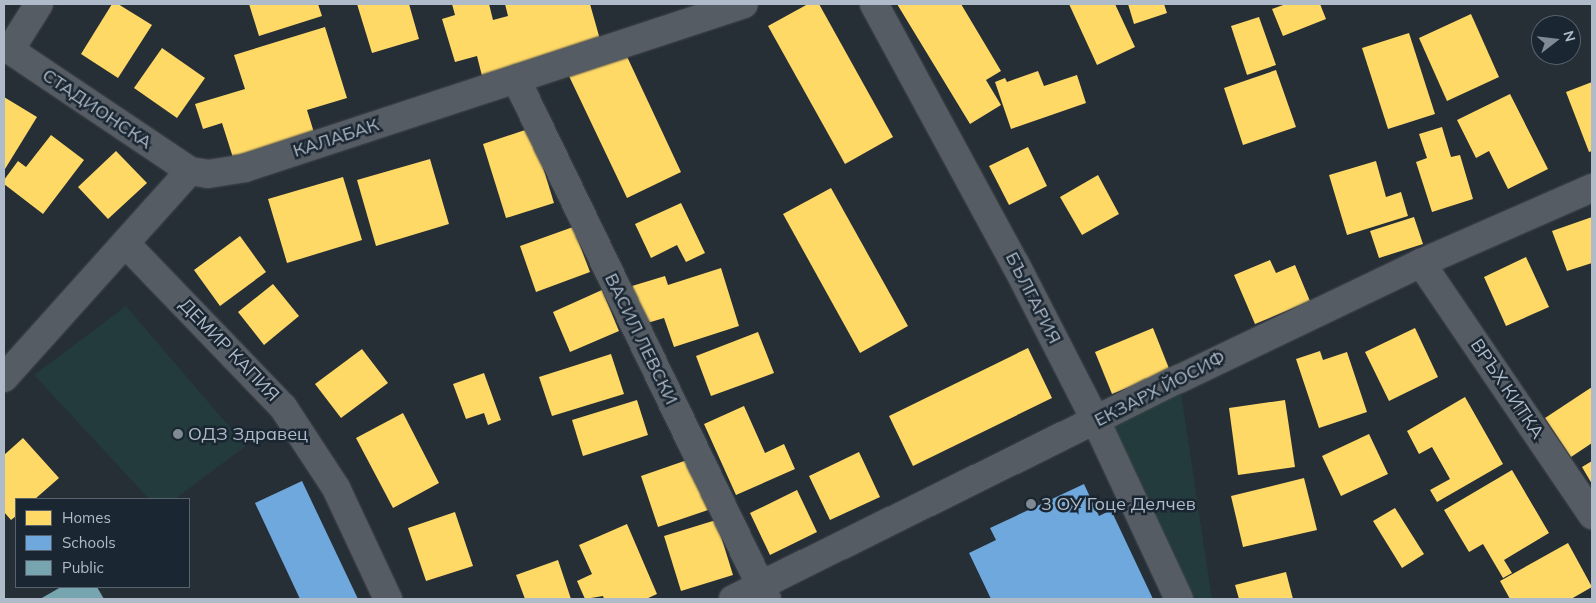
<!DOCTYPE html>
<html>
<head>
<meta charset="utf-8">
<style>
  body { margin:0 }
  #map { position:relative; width:1596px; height:603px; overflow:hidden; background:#262e36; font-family:Mulish,sans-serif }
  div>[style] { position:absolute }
  .green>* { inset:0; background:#233b3c }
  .homes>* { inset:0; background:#ffd966 }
  .schools>* { inset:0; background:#6fa8dc }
  .public>* { inset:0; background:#76a5af }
  .roads { filter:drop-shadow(0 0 1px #43484e) drop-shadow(0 0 1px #43484e) }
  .minor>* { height:28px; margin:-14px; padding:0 14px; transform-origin:14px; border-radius:14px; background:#565c64 }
  .dots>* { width:14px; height:14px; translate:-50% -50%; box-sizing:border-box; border:2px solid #1a2631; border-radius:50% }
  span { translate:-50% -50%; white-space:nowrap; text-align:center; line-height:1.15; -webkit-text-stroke:5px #1a2631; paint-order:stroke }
  .street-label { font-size:18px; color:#afbbc8 }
  .poi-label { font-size:18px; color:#afbbc8 }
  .left { translate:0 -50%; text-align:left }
  .frame { position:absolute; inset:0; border:5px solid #afbbc8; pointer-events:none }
  .legend { position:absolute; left:15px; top:498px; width:175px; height:90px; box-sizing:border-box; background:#1a2631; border:1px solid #56626d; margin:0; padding:6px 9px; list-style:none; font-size:15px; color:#afbbc8 }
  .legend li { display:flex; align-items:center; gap:10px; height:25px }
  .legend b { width:25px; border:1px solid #56626d }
  .north { position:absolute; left:1531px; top:15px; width:50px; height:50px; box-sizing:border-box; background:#1a2631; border:1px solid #56626d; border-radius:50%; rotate:74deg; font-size:14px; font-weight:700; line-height:20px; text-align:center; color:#afbbc8 }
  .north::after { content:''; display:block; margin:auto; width:18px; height:22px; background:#7f8a95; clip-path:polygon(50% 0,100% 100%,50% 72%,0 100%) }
</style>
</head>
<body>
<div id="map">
  <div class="green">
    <i style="clip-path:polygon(126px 306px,246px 446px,175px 499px,149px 499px,34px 375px)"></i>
    <i style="clip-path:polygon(1179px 379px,1212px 599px,1179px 599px,1096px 421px)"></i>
  </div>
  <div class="homes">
    <i style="clip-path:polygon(112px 4px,118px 4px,152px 25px,118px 78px,81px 54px)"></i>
    <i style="clip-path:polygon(249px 4px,318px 4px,322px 16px,259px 36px)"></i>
    <i style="clip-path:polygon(357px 4px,409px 4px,419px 39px,372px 53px)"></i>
    <i style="clip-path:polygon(452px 4px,489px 4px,493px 20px,508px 16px,505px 4px,590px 4px,601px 43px,482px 76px,477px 56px,455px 62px,442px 19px,455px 15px)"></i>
    <i style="clip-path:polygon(808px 4px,819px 4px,893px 137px,845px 164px,768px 26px)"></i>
    <i style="clip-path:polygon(897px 4px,961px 4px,1001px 71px,986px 80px,1001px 105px,970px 124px)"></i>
    <i style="clip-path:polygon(1069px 4px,1115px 4px,1135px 47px,1097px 65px)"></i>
    <i style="clip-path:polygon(1128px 4px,1164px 4px,1167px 13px,1134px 24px)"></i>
    <i style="clip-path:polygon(1286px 4px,1320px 4px,1326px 19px,1283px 36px,1272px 9px)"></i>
    <i style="clip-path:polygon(1471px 14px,1499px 77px,1447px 101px,1419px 38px)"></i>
    <i style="clip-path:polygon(1259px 17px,1276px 65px,1247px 75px,1231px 26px)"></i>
    <i style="clip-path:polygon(325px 27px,347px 98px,307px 110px,316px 139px,235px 164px,222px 123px,203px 129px,195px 104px,245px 89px,234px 55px)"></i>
    <i style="clip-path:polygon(1409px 33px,1435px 114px,1388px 129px,1362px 48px)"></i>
    <i style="clip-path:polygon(162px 48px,205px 78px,177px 118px,134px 88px)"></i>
    <i style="clip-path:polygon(623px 48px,681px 172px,627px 198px,568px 74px)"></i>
    <i style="clip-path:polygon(1276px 70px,1296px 127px,1243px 145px,1224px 88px)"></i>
    <i style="clip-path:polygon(1038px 71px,1044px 86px,1077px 75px,1086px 103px,1011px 129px,995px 82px,1005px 78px,1007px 82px)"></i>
    <i style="clip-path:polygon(1592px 82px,1592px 151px,1589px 152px,1566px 92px)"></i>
    <i style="clip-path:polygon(1510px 94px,1548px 169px,1508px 189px,1489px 151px,1476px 158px,1457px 120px)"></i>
    <i style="clip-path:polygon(4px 97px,37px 117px,5px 169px,4px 168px)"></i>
    <i style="clip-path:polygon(1442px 127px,1451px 157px,1460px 155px,1473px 199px,1432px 212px,1416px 162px,1427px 158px,1419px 134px)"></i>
    <i style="clip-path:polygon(531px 128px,554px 203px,506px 218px,483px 144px)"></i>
    <i style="clip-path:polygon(51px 135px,84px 160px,43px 214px,4px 184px,4px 180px,18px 161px,26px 167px)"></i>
    <i style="clip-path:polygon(1028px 147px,1047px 186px,1009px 205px,989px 166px)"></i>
    <i style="clip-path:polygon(116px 151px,147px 183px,108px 219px,78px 187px)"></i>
    <i style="clip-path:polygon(430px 159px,449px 224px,376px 246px,357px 180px)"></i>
    <i style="clip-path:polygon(1376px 161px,1386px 197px,1401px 192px,1408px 216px,1347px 235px,1329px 175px)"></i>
    <i style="clip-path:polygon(1098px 175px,1119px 214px,1082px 235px,1060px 197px)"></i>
    <i style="clip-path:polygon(343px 177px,362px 240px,287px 263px,268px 199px)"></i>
    <i style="clip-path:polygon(831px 188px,908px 326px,860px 353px,783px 214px)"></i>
    <i style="clip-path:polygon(681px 203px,705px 253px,686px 262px,677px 245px,651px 258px,635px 224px)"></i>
    <i style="clip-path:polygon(1414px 217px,1423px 244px,1379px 258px,1370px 231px)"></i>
    <i style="clip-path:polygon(1592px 217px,1592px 263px,1567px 271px,1552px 231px)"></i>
    <i style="clip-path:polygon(573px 227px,590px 272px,536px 292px,520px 246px)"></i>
    <i style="clip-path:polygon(240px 236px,266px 272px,220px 306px,194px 270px)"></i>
    <i style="clip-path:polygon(1526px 257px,1549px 307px,1506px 326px,1484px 277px)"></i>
    <i style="clip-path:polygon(1270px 260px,1276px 273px,1295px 265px,1310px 301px,1255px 324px,1234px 275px)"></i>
    <i style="clip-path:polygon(721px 268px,739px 326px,674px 347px,664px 318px,644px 324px,632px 286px,665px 276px,668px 285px)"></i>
    <i style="clip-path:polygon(273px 284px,299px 316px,264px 345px,238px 312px)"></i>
    <i style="clip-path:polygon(602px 290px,619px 331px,570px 352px,553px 312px)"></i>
    <i style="clip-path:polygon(1153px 328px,1170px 371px,1112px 394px,1095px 352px)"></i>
    <i style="clip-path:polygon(1415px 328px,1438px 377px,1389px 401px,1365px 352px)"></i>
    <i style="clip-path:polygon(758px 332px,774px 373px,711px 396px,696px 356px)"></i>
    <i style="clip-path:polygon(1028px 348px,1052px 398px,913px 466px,889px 416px)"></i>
    <i style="clip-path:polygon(362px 349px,388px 383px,341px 418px,315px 384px)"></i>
    <i style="clip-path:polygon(1320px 351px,1323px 360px,1347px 352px,1367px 412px,1319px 428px,1296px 359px)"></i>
    <i style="clip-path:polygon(611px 354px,624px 394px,552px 416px,539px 377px)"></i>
    <i style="clip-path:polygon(484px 373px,501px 420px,488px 425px,484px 413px,466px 419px,453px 384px)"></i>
    <i style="clip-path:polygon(1592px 387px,1592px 443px,1571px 457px,1545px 418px)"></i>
    <i style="clip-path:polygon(1465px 397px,1503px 464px,1437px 502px,1430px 490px,1450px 479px,1432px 447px,1419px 454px,1407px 431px)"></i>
    <i style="clip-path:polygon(637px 400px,648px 435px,583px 456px,572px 420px)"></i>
    <i style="clip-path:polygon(1285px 400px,1295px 467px,1238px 475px,1229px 408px)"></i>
    <i style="clip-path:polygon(744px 406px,765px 453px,784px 444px,795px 469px,736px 495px,704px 424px)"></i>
    <i style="clip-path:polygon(403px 413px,439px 483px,393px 508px,356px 438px)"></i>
    <i style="clip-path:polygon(1369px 434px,1388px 474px,1341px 496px,1322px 456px)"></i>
    <i style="clip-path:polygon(23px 438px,59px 478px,35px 499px,16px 499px,16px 516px,11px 520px,4px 512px,4px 455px)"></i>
    <i style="clip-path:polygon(859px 452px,880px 497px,830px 520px,809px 476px)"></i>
    <i style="clip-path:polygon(690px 459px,708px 510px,658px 527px,641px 476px)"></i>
    <i style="clip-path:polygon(1592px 461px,1592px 484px,1582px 467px)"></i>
    <i style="clip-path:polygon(1512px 470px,1549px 533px,1504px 560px,1512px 573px,1503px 578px,1483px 544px,1469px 552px,1444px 510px)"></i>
    <i style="clip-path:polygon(1304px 478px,1317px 530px,1243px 547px,1231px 496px)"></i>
    <i style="clip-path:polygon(797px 490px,817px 532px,770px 555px,750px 513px)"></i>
    <i style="clip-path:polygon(1395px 508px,1424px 554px,1402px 568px,1373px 521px)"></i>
    <i style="clip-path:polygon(455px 512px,473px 566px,426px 581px,408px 528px)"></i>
    <i style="clip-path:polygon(716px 520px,733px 575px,681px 591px,664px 536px)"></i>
    <i style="clip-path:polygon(627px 524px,657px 594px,646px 599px,604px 599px,603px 596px,585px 599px,577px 581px,592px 574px,579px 545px)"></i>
    <i style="clip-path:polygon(1568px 543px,1592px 587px,1571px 599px,1510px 599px,1500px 581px)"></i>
    <i style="clip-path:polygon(558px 560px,571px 599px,525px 599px,516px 575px)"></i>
    <i style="clip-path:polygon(1286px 572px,1293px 599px,1239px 599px,1235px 585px)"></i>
  </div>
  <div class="schools">
    <i style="clip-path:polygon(302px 481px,358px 599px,300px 599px,255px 503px)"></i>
    <i style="clip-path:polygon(1084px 484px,1099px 516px,1111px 510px,1153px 599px,991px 599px,969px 553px,996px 540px,990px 528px)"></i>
  </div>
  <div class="public">
    <i style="clip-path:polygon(61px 587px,97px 587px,104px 599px,40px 599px)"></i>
  </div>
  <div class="roads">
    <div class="minor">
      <i style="left:874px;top:4px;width:297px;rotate:61.5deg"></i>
      <i style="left:1016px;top:265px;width:175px;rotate:62.9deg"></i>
      <i style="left:1096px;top:421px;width:196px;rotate:65deg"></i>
      <i style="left:4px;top:46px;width:224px;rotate:33.9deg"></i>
      <i style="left:190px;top:171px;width:18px;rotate:9deg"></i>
      <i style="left:208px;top:174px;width:37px;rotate:-9deg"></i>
      <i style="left:245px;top:168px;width:525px;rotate:-18.19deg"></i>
      <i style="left:10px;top:50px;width:54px;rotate:-57.8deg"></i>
      <i style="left:516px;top:79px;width:577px;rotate:64.23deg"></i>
      <i style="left:125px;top:243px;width:228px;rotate:46.1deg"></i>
      <i style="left:283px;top:407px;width:97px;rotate:56.8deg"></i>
      <i style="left:336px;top:488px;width:123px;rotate:64.9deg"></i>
      <i style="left:1421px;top:263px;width:305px;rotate:55.8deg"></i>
      <i style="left:4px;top:378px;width:278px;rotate:-48.1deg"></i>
      <i style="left:733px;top:599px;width:497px;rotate:-26.3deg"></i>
      <i style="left:1179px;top:379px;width:268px;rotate:-25.6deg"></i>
      <i style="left:1421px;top:263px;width:187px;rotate:-23.7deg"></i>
    </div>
  </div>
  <div class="dots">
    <i style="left:178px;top:434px;background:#7f8a95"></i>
    <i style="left:1031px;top:504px;background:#7f8a95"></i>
  </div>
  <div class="street-label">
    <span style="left:97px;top:109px;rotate:34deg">СТАДИОНСКА</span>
    <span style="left:336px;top:138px;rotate:-18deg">КАЛАБАК</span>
    <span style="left:1033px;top:298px;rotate:63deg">БЪЛГАРИЯ</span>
    <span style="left:641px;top:339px;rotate:64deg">ВАСИЛ ЛЕВСКИ</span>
    <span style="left:229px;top:350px;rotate:46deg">ДЕМИР КАПИЯ</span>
    <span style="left:1160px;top:389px;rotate:-27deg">ЕКЗАРХ ЙОСИФ</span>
    <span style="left:1507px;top:389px;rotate:56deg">ВРЪХ КИТКА</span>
  </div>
  <div class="poi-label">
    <span class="left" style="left:188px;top:434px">ОДЗ Здравец</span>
    <span class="left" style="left:1041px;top:504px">3 ОУ Гоце Делчев</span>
  </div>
  <div class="frame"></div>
  <ul class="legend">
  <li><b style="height:14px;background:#ffd966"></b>Homes</li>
  <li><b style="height:14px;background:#6fa8dc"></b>Schools</li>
  <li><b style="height:14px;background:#76a5af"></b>Public</li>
  </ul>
  <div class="north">N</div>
</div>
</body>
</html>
